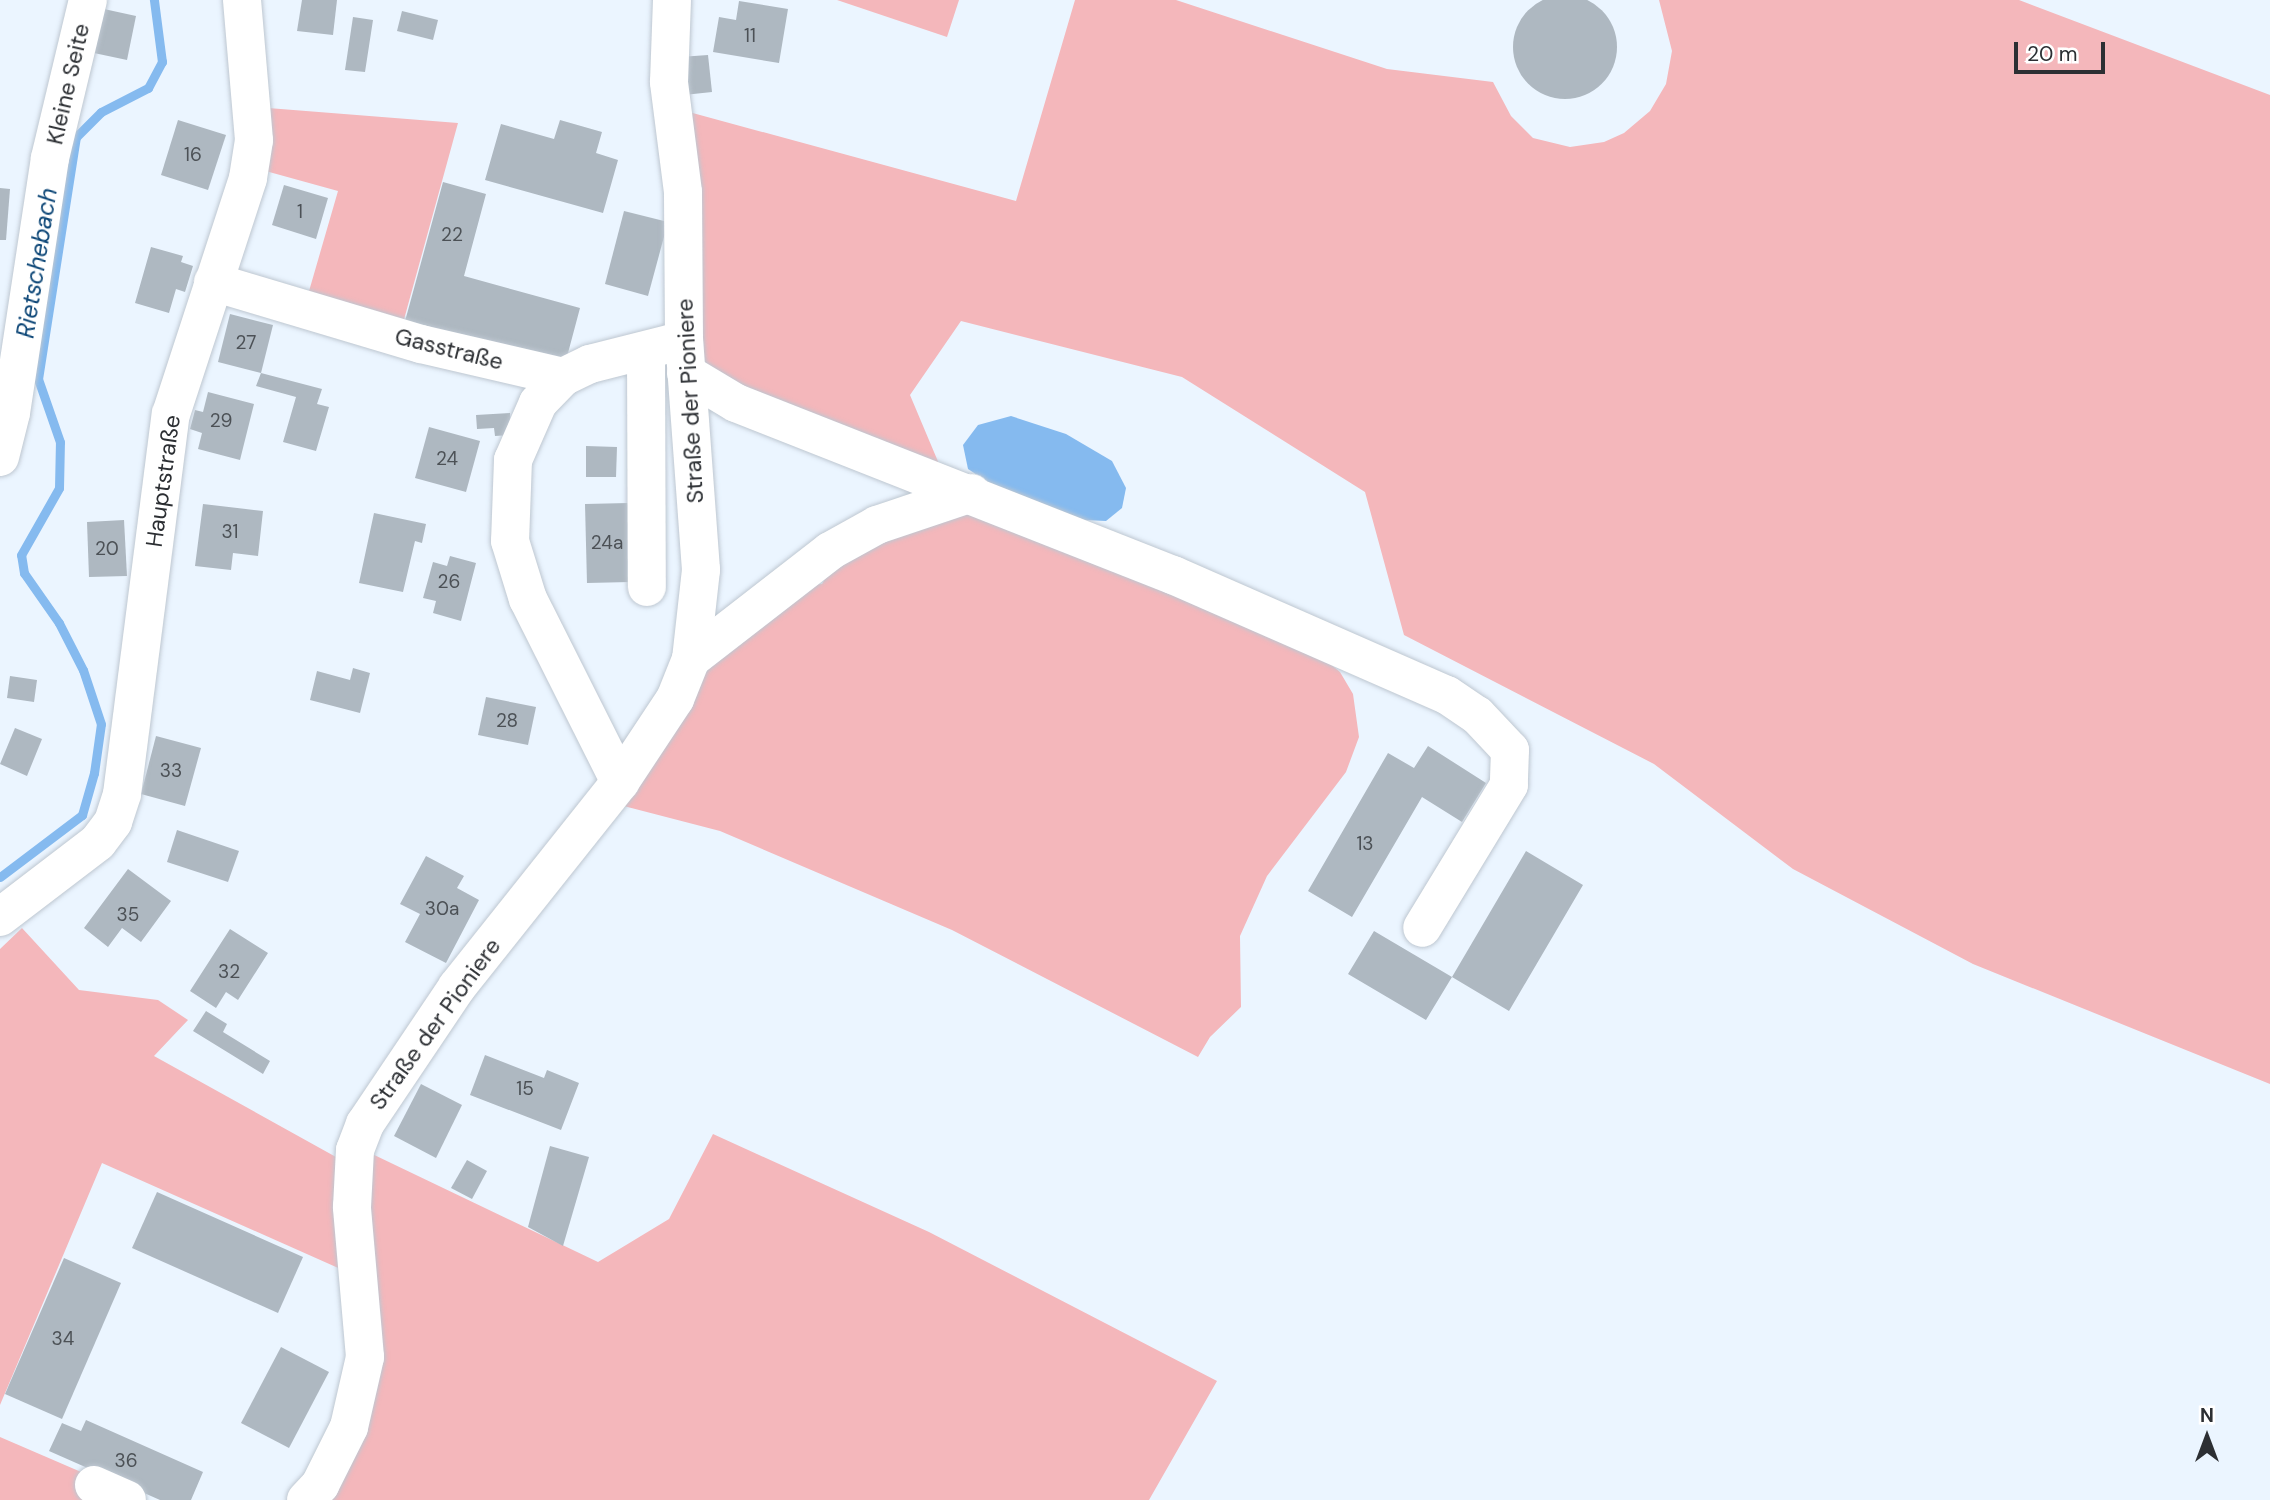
<!DOCTYPE html>
<html>
<head>
<meta charset="utf-8">
<style>
  body { margin:0 }
  #map { position:relative; width:2270px; height:1500px; overflow:hidden; background:#ebf5ff; font-family:"DM Sans",sans-serif }
  div>[style] { position:absolute }
  .green>* { inset:0; background:#f4b7bb }
  .water>* { inset:0; background:#85baef }
  .stream>* { height:9px; margin:-4.5px; padding:0 4.5px; transform-origin:4.5px; border-radius:4.5px; background:#85baef }
  .building>* { inset:0; background:#aeb8c1 }
  .round { border-radius:50% }
  .roads { filter:drop-shadow(0 0 2px #bec7d1) drop-shadow(0 0 2px #bec7d1) }
  .minor>* { height:38px; margin:-19px; padding:0 19px; transform-origin:19px; border-radius:19px; background:#fff }
  span { translate:-50% -50%; white-space:nowrap; text-align:center; line-height:1.15; -webkit-text-stroke:5px #fff; paint-order:stroke }
  .number-label { font-size:19px; color:#4c5156 }
  .number-label span { -webkit-text-stroke-width:0 }
  .street-label { font-size:23px; color:#2c2f33 }
  .water-label { font-size:24px; color:#0b4576; font-style:italic }
  .north { position:absolute; left:2172px; top:1402px; width:70px; height:70px; -webkit-text-stroke:5px #fff; paint-order:stroke; rotate:0deg; font-size:19px; font-weight:700; line-height:28px; text-align:center; color:#2c2f33 }
  .north::after { content:''; display:block; margin:auto; width:24px; height:32px; background:#2c2f33; clip-path:polygon(50% 0,100% 100%,50% 72%,0 100%) }
  .scale { position:absolute; left:2014px; top:42px; width:91px; height:32px; box-sizing:border-box; border:4px solid #2c2f33; border-top:0; padding-left:9px; font-size:21px; line-height:24px; white-space:nowrap; color:#2c2f33; -webkit-text-stroke:5px #fff; paint-order:stroke }
</style>
</head>
<body>
<div id="map">
  <div class="green">
    <i style="clip-path:polygon(837px 0,959px 0,947px 37px)"></i>
    <i style="clip-path:polygon(1075px 0,1176px 0,1387px 69px,1493px 82px,1511px 116px,1533px 138px,1570px 147px,1604px 142px,1624px 133px,1650px 111px,1666px 84px,1672px 51px,1659px 0,2019px 0,2270px 95px,2270px 1084px,1973px 964px,1793px 869px,1654px 764px,1404px 635px,1365px 492px,1182px 377px,961px 321px,910px 395px,942px 471px,705px 372px,689px 112px,1016px 201px)"></i>
    <i style="clip-path:polygon(268px 108px,458px 123px,400px 334px,305px 305px,338px 191px,262px 170px)"></i>
    <i style="clip-path:polygon(982px 510px,1312px 649px,1340px 672px,1353px 694px,1359px 737px,1346px 772px,1267px 876px,1240px 936px,1241px 1007px,1210px 1037px,1198px 1057px,952px 930px,720px 831px,616px 804px,699px 660px,799px 586px,822px 584px,831px 569px,884px 539px)"></i>
    <i style="clip-path:polygon(22px 928px,79px 990px,158px 1000px,188px 1020px,154px 1056px,345px 1162px,354px 1275px,102px 1163px,0 1405px,0 949px)"></i>
    <i style="clip-path:polygon(713px 1134px,929px 1232px,1217px 1381px,1149px 1500px,320px 1500px,364px 1422px,368px 1152px,598px 1262px,669px 1219px)"></i>
    <i style="clip-path:polygon(0 1437px,146px 1500px,0 1500px)"></i>
  </div>
  <div class="water">
    <i style="clip-path:polygon(1011px 416px,1066px 434px,1112px 461px,1126px 488px,1122px 508px,1106px 521px,1084px 520px,997px 488px,968px 469px,963px 445px,978px 425px)"></i>
  </div>
  <div class="stream">
    <i style="left:0;top:877px;width:103px;rotate:-37.1deg"></i>
    <i style="left:82px;top:815px;width:44px;rotate:-74.1deg"></i>
    <i style="left:94px;top:773px;width:49px;rotate:-81.9deg"></i>
    <i style="left:101px;top:724px;width:57px;rotate:-108.4deg"></i>
    <i style="left:83px;top:670px;width:53px;rotate:-117.1deg"></i>
    <i style="left:59px;top:623px;width:61px;rotate:-125deg"></i>
    <i style="left:24px;top:573px;width:18px;rotate:-99deg"></i>
    <i style="left:21px;top:555px;width:77px;rotate:-60.4deg"></i>
    <i style="left:59px;top:488px;width:46px;rotate:-88.8deg"></i>
    <i style="left:60px;top:442px;width:67px;rotate:-109.2deg"></i>
    <i style="left:38px;top:379px;width:245px;rotate:-81.1deg"></i>
    <i style="left:76px;top:137px;width:35px;rotate:-45deg"></i>
    <i style="left:101px;top:112px;width:53px;rotate:-27.1deg"></i>
    <i style="left:148px;top:88px;width:30px;rotate:-62deg"></i>
    <i style="left:162px;top:62px;width:63px;rotate:-97.4deg"></i>
  </div>
  <div class="building">
    <i class="round" style="left:1513px;top:-5px;width:104px;height:104px"></i>
    <i style="clip-path:polygon(302px 0,337px 0,333px 35px,297px 31px)"></i>
    <i style="clip-path:polygon(739px 1px,788px 9px,779px 63px,713px 52px,719px 17px,736px 20px)"></i>
    <i style="clip-path:polygon(104px 9px,136px 16px,127px 60px,94px 53px)"></i>
    <i style="clip-path:polygon(402px 11px,438px 20px,433px 40px,397px 31px)"></i>
    <i style="clip-path:polygon(353px 17px,373px 20px,365px 72px,345px 70px)"></i>
    <i style="clip-path:polygon(708px 55px,712px 92px,684px 95px,680px 57px)"></i>
    <i style="clip-path:polygon(178px 120px,226px 135px,208px 190px,161px 175px)"></i>
    <i style="clip-path:polygon(560px 120px,602px 132px,596px 153px,618px 160px,603px 213px,485px 180px,501px 124px,554px 139px)"></i>
    <i style="clip-path:polygon(443px 182px,486px 194px,464px 276px,580px 308px,564px 368px,404px 325px)"></i>
    <i style="clip-path:polygon(284px 185px,328px 198px,316px 239px,272px 225px)"></i>
    <i style="clip-path:polygon(0 188px,10px 189px,6px 240px,0 240px)"></i>
    <i style="clip-path:polygon(624px 211px,668px 222px,648px 296px,605px 284px)"></i>
    <i style="clip-path:polygon(151px 247px,183px 256px,181px 262px,193px 266px,185px 292px,176px 289px,169px 313px,135px 303px)"></i>
    <i style="clip-path:polygon(230px 314px,273px 325px,261px 373px,218px 362px)"></i>
    <i style="clip-path:polygon(261px 373px,322px 389px,317px 404px,329px 407px,316px 451px,283px 442px,296px 397px,256px 386px)"></i>
    <i style="clip-path:polygon(208px 392px,254px 404px,240px 460px,198px 449px,202px 433px,190px 429px,195px 410px,203px 412px)"></i>
    <i style="clip-path:polygon(510px 413px,511px 435px,495px 436px,494px 428px,477px 429px,476px 415px)"></i>
    <i style="clip-path:polygon(429px 427px,480px 441px,466px 492px,415px 478px)"></i>
    <i style="clip-path:polygon(586px 446px,617px 447px,616px 477px,586px 477px)"></i>
    <i style="clip-path:polygon(628px 503px,630px 582px,587px 583px,585px 504px)"></i>
    <i style="clip-path:polygon(203px 504px,263px 511px,258px 556px,233px 553px,231px 570px,195px 566px)"></i>
    <i style="clip-path:polygon(374px 513px,426px 524px,422px 543px,415px 541px,403px 592px,359px 583px)"></i>
    <i style="clip-path:polygon(124px 520px,127px 576px,89px 577px,87px 522px)"></i>
    <i style="clip-path:polygon(450px 556px,476px 563px,461px 621px,433px 613px,436px 601px,423px 598px,433px 562px,447px 566px)"></i>
    <i style="clip-path:polygon(353px 668px,370px 673px,360px 713px,310px 700px,317px 671px,350px 680px)"></i>
    <i style="clip-path:polygon(10px 676px,37px 680px,34px 702px,7px 698px)"></i>
    <i style="clip-path:polygon(486px 697px,536px 707px,528px 745px,478px 735px)"></i>
    <i style="clip-path:polygon(15px 728px,42px 739px,27px 776px,0 764px)"></i>
    <i style="clip-path:polygon(156px 736px,201px 748px,185px 806px,141px 794px)"></i>
    <i style="clip-path:polygon(1428px 746px,1486px 783px,1462px 822px,1422px 797px,1352px 917px,1308px 891px,1388px 753px,1414px 768px)"></i>
    <i style="clip-path:polygon(177px 830px,239px 851px,228px 882px,167px 862px)"></i>
    <i style="clip-path:polygon(1526px 851px,1583px 885px,1509px 1011px,1452px 977px,1426px 1020px,1348px 974px,1374px 931px,1452px 977px)"></i>
    <i style="clip-path:polygon(426px 856px,464px 876px,457px 888px,479px 900px,446px 963px,405px 942px,420px 914px,400px 904px)"></i>
    <i style="clip-path:polygon(128px 869px,171px 901px,141px 942px,122px 928px,108px 947px,84px 928px)"></i>
    <i style="clip-path:polygon(230px 929px,268px 953px,238px 1000px,226px 992px,216px 1008px,190px 991px)"></i>
    <i style="clip-path:polygon(206px 1011px,227px 1024px,223px 1032px,270px 1061px,263px 1074px,193px 1031px)"></i>
    <i style="clip-path:polygon(485px 1055px,544px 1078px,547px 1070px,579px 1083px,561px 1130px,470px 1095px)"></i>
    <i style="clip-path:polygon(421px 1084px,462px 1105px,436px 1158px,394px 1136px)"></i>
    <i style="clip-path:polygon(550px 1146px,589px 1157px,563px 1246px,528px 1227px)"></i>
    <i style="clip-path:polygon(467px 1160px,487px 1171px,472px 1199px,451px 1188px)"></i>
    <i style="clip-path:polygon(157px 1192px,303px 1257px,278px 1313px,132px 1248px)"></i>
    <i style="clip-path:polygon(64px 1258px,121px 1283px,62px 1419px,5px 1394px)"></i>
    <i style="clip-path:polygon(281px 1347px,329px 1372px,289px 1448px,241px 1423px)"></i>
    <i style="clip-path:polygon(86px 1420px,203px 1472px,191px 1500px,160px 1500px,49px 1451px,62px 1423px,81px 1431px)"></i>
  </div>
  <div class="roads">
    <div class="minor">
      <i style="left:213px;top:282px;width:217px;rotate:16.6deg"></i>
      <i style="left:421px;top:344px;width:146px;rotate:13.1deg"></i>
      <i style="left:563px;top:377px;width:30px;rotate:-26deg"></i>
      <i style="left:590px;top:364px;width:97px;rotate:-14.3deg"></i>
      <i style="left:646px;top:351px;width:236px;rotate:89.8deg"></i>
      <i style="left:686px;top:373px;width:58px;rotate:31deg"></i>
      <i style="left:736px;top:403px;width:470px;rotate:21.5deg"></i>
      <i style="left:1173px;top:575px;width:299px;rotate:23.7deg"></i>
      <i style="left:1447px;top:695px;width:36px;rotate:34deg"></i>
      <i style="left:1477px;top:715px;width:48px;rotate:46.7deg"></i>
      <i style="left:1510px;top:750px;width:35px;rotate:92deg"></i>
      <i style="left:1509px;top:785px;width:167px;rotate:121.3deg"></i>
      <i style="left:563px;top:377px;width:36px;rotate:134deg"></i>
      <i style="left:538px;top:403px;width:62px;rotate:113.7deg"></i>
      <i style="left:513px;top:460px;width:81px;rotate:92.1deg"></i>
      <i style="left:510px;top:541px;width:61px;rotate:72.8deg"></i>
      <i style="left:528px;top:599px;width:205px;rotate:63.3deg"></i>
      <i style="left:0;top:457px;width:45px;rotate:-76deg"></i>
      <i style="left:11px;top:413px;width:258px;rotate:-81.3deg"></i>
      <i style="left:50px;top:158px;width:163px;rotate:-76.5deg"></i>
      <i style="left:691px;top:659px;width:176px;rotate:-37.8deg"></i>
      <i style="left:830px;top:551px;width:54px;rotate:-29deg"></i>
      <i style="left:877px;top:525px;width:100px;rotate:-18.6deg"></i>
      <i style="left:0;top:917px;width:123px;rotate:-37.4deg"></i>
      <i style="left:98px;top:842px;width:25px;rotate:-53deg"></i>
      <i style="left:113px;top:822px;width:29px;rotate:-72deg"></i>
      <i style="left:122px;top:794px;width:383px;rotate:-82.7deg"></i>
      <i style="left:171px;top:414px;width:248px;rotate:-71.9deg"></i>
      <i style="left:248px;top:178px;width:38px;rotate:-81deg"></i>
      <i style="left:254px;top:140px;width:141px;rotate:-94.9deg"></i>
      <i style="left:94px;top:1485px;width:36px;rotate:24deg"></i>
      <i style="left:306px;top:1500px;width:21px;rotate:-47deg"></i>
      <i style="left:320px;top:1485px;width:65px;rotate:-63.4deg"></i>
      <i style="left:349px;top:1427px;width:72px;rotate:-77.1deg"></i>
      <i style="left:365px;top:1357px;width:151px;rotate:-95deg"></i>
      <i style="left:352px;top:1207px;width:57px;rotate:-87deg"></i>
      <i style="left:355px;top:1150px;width:28px;rotate:-69deg"></i>
      <i style="left:365px;top:1124px;width:165px;rotate:-56.1deg"></i>
      <i style="left:457px;top:987px;width:262px;rotate:-51.5deg"></i>
      <i style="left:620px;top:782px;width:100px;rotate:-56.5deg"></i>
      <i style="left:675px;top:699px;width:43px;rotate:-68.2deg"></i>
      <i style="left:691px;top:659px;width:90px;rotate:-83.6deg"></i>
      <i style="left:701px;top:570px;width:231px;rotate:-94.2deg"></i>
      <i style="left:684px;top:340px;width:148px;rotate:-90.4deg"></i>
      <i style="left:683px;top:192px;width:111px;rotate:-97.3deg"></i>
      <i style="left:669px;top:82px;width:82px;rotate:-87.9deg"></i>
    </div>
  </div>
  <div class="number-label">
    <span style="left:750px;top:36px">11</span>
    <span style="left:193px;top:155px">16</span>
    <span style="left:300px;top:212px">1</span>
    <span style="left:452px;top:235px">22</span>
    <span style="left:246px;top:343px">27</span>
    <span style="left:221px;top:421px">29</span>
    <span style="left:447px;top:459px">24</span>
    <span style="left:230px;top:532px">31</span>
    <span style="left:607px;top:543px">24a</span>
    <span style="left:107px;top:549px">20</span>
    <span style="left:449px;top:582px">26</span>
    <span style="left:507px;top:721px">28</span>
    <span style="left:171px;top:771px">33</span>
    <span style="left:1365px;top:844px">13</span>
    <span style="left:442px;top:909px">30a</span>
    <span style="left:128px;top:915px">35</span>
    <span style="left:229px;top:972px">32</span>
    <span style="left:525px;top:1089px">15</span>
    <span style="left:63px;top:1339px">34</span>
    <span style="left:126px;top:1461px">36</span>
  </div>
  <div class="street-label">
    <span style="left:68px;top:84px;rotate:-77deg">Kleine Seite</span>
    <span style="left:449px;top:349px;rotate:14deg">Gasstraße</span>
    <span style="left:690px;top:401px;rotate:-93deg">Straße der Pioniere</span>
    <span style="left:163px;top:481px;rotate:-82deg">Hauptstraße</span>
    <span style="left:435px;top:1024px;rotate:-54deg">Straße der Pioniere</span>
  </div>
  <div class="water-label">
    <span style="left:37px;top:263px;rotate:-81deg">Rietschebach</span>
  </div>
  <div class="north">N</div>
  <div class="scale">20 m</div>
</div>
</body>
</html>
